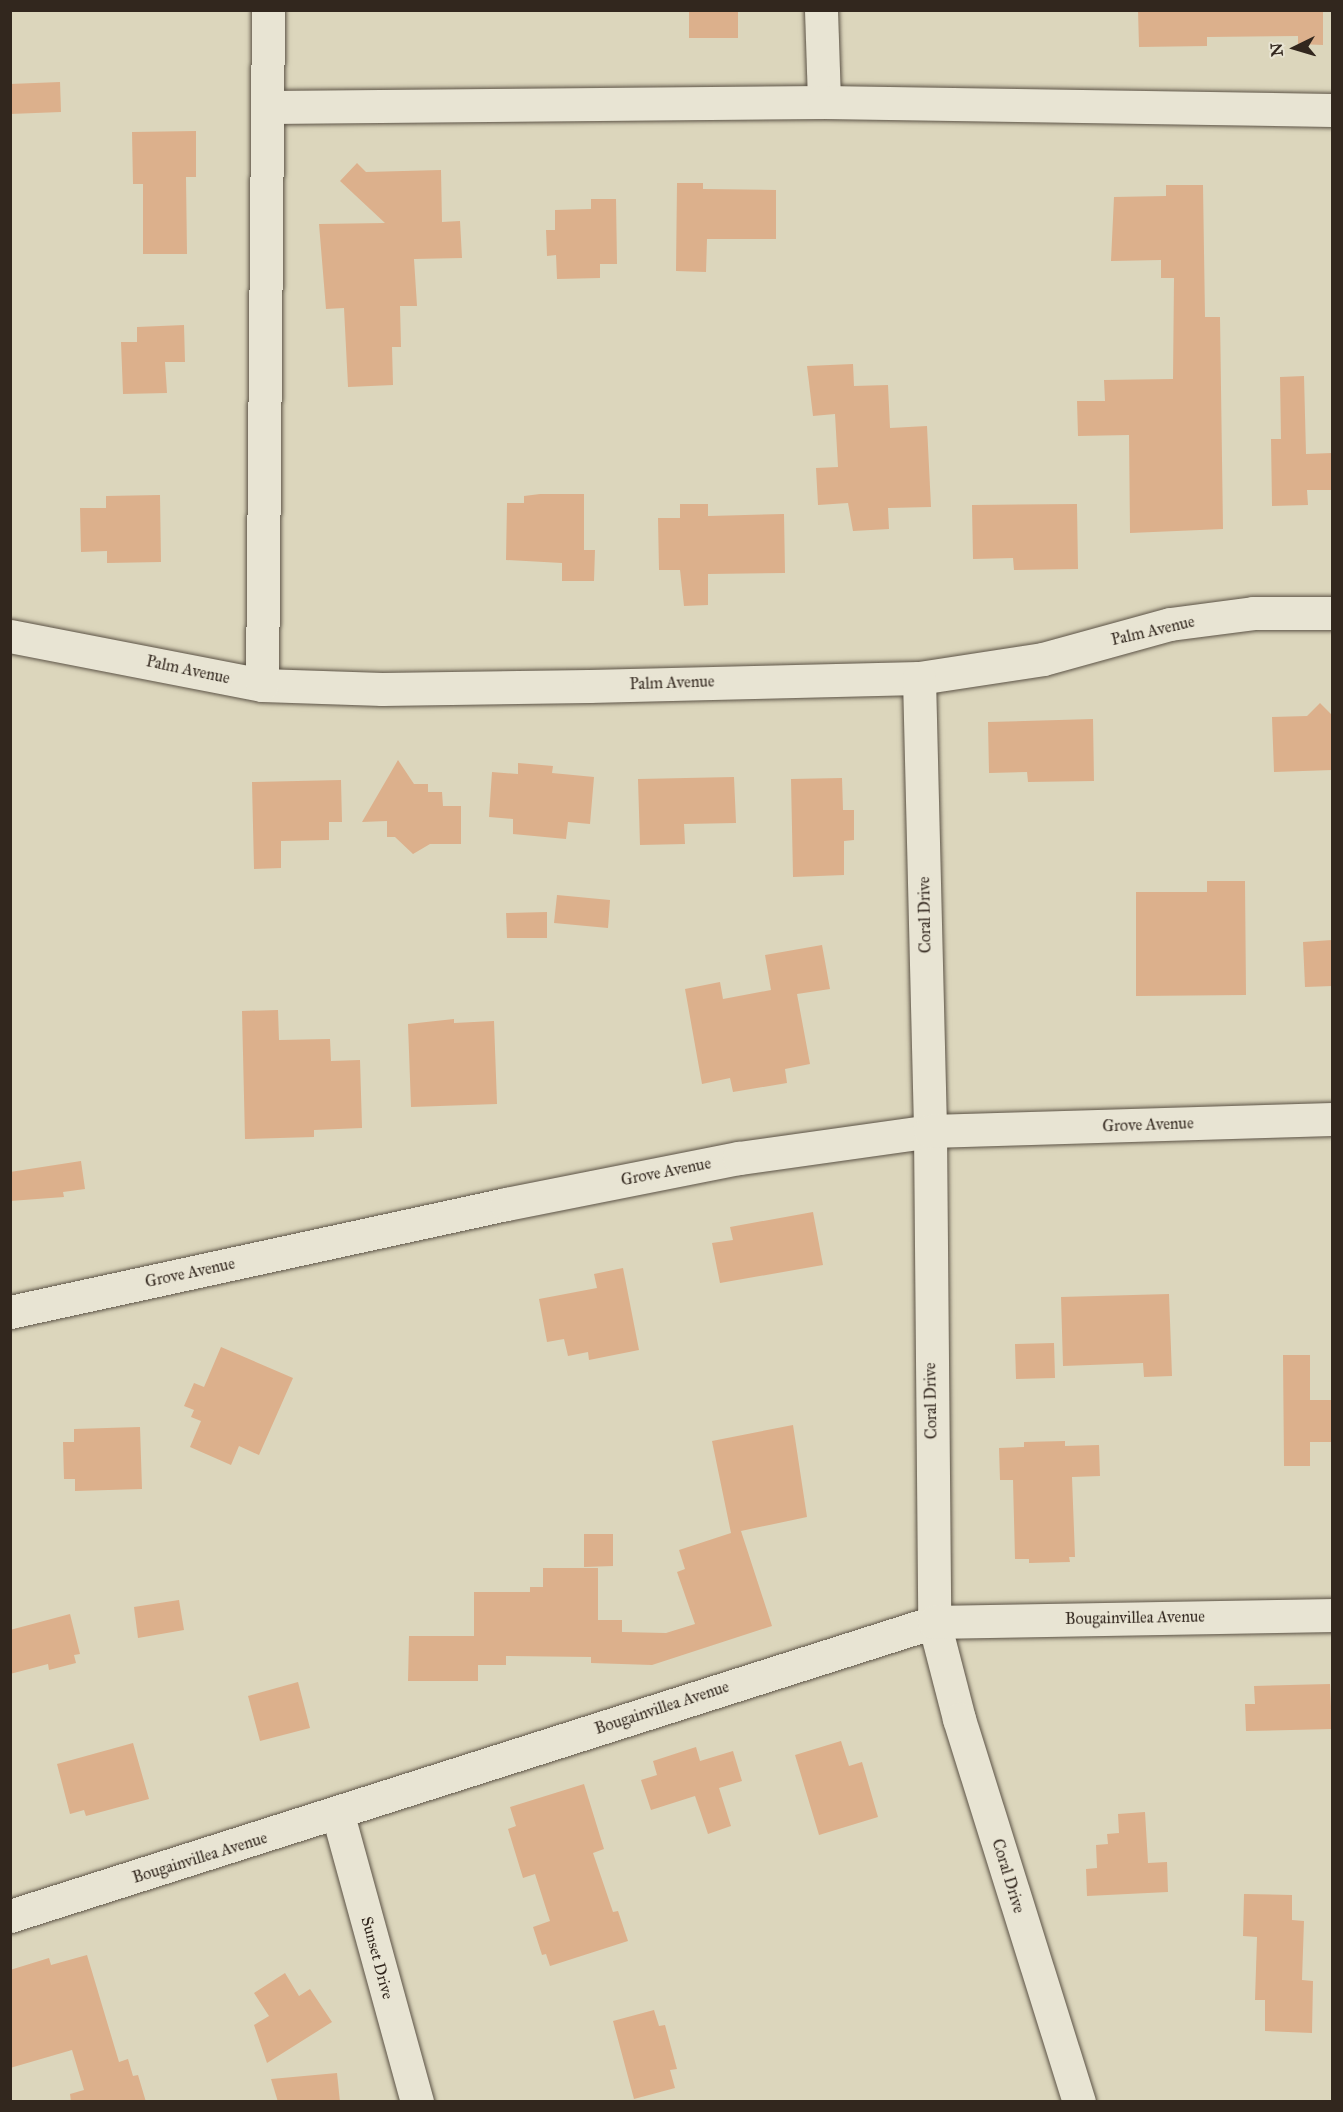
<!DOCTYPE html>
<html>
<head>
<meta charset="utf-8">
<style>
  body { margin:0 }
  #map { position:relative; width:1343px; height:2112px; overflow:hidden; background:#dcd6bc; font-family:"IM FELL Great Primer",serif }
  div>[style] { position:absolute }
  .building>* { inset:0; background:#dcb08c }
  .roads { filter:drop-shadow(0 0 2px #5c5346) drop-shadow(0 0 2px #5c5346) }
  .minor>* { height:33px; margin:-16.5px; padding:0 16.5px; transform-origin:16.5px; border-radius:16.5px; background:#e8e4d3 }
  span { translate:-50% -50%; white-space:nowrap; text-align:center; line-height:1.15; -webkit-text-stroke:4.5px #e8e4d3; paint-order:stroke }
  .street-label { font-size:16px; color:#32271e }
  .frame { position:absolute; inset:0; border:12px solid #32271e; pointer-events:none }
  .north { position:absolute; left:1265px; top:18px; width:60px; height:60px; -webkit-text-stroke:4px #e8e4d3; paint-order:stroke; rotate:265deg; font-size:16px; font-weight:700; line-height:24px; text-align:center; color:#32271e }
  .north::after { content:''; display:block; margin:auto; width:21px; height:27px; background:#32271e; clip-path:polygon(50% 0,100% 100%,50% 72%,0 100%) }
</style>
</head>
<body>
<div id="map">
  <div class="building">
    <i style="clip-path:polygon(689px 10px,738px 10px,738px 38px,689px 38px)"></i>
    <i style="clip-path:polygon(1138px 10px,1323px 10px,1323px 45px,1298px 44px,1298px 36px,1207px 37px,1207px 46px,1139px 47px)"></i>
    <i style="clip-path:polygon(60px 82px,61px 112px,10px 114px,10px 84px)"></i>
    <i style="clip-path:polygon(196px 131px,196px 177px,186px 177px,187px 254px,143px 254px,143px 184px,133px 184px,132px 132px)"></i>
    <i style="clip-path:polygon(357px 163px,366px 172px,441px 170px,442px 222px,460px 221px,462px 258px,414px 259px,417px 306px,400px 306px,401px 347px,392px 347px,393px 385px,348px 387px,344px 308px,326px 309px,319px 224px,385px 223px,340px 181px)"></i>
    <i style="clip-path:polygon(677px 183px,703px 183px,703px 189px,776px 190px,776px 239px,707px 239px,706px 272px,676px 271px)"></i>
    <i style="clip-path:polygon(1166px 185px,1203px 185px,1205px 317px,1220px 317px,1223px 529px,1130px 533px,1129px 435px,1078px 436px,1077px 401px,1105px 401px,1104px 380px,1173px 379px,1174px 278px,1161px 278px,1161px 260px,1111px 261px,1114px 197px,1166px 196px)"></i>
    <i style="clip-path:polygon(591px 199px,616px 199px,617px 264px,600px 264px,600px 278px,557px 279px,556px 255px,547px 256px,546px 230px,555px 230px,555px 210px,591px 209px)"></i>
    <i style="clip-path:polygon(184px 325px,185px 362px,165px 362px,167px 393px,123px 394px,121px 342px,137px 342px,137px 327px)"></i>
    <i style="clip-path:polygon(853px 364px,854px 386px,888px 385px,890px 428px,927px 426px,931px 507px,888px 508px,889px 529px,853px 531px,848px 503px,818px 505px,816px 468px,838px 467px,835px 414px,813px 416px,807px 366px)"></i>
    <i style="clip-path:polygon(1304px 376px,1306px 454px,1332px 453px,1332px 490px,1307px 490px,1308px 505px,1272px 506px,1271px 439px,1281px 439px,1280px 377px)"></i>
    <i style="clip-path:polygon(540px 494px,584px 494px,584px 550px,595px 550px,594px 581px,562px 581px,562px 563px,506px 560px,507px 503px,524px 503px,524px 496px)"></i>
    <i style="clip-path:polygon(160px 495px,161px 562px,107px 563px,107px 551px,81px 552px,80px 508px,106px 508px,106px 496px)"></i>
    <i style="clip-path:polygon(680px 504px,708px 504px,708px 516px,784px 514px,785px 573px,708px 574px,708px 605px,684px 606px,680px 570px,659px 570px,658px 518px,680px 518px)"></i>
    <i style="clip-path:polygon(1077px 504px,1078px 569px,1014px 570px,1013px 558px,973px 559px,972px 505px)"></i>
    <i style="clip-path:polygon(1320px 703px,1332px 715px,1332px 770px,1274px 772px,1272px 717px,1307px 716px)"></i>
    <i style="clip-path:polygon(1093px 719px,1094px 781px,1028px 782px,1027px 772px,989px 773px,988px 722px)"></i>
    <i style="clip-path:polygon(398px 760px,414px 784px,428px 784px,428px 792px,442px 792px,443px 806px,461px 806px,461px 844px,430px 844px,413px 854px,395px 837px,387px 837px,387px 821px,362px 822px)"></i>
    <i style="clip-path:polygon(518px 763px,553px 766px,552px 773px,594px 777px,590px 824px,568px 822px,566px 839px,513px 834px,513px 819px,489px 817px,492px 772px,518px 774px)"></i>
    <i style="clip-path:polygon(734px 777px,736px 823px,684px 824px,685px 844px,640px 845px,638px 779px)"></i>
    <i style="clip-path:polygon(842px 778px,843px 810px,854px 810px,854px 840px,844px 841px,844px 875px,793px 877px,791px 779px)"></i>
    <i style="clip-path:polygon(341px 780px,342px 822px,329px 822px,329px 840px,281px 841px,281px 868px,254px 869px,252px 782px)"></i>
    <i style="clip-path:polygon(1207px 881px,1245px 881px,1246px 995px,1136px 996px,1136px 892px,1207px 892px)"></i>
    <i style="clip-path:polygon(557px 895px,610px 900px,608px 928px,554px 923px)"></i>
    <i style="clip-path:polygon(547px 912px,547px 938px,507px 938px,506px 913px)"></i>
    <i style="clip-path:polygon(1332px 940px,1332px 986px,1305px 987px,1303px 942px)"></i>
    <i style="clip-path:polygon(822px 945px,830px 989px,797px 994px,810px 1064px,785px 1069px,787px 1083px,733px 1092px,730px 1078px,702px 1084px,685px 989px,720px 982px,723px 999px,771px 990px,765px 955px)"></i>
    <i style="clip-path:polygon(278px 1010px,279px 1040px,330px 1039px,331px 1061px,360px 1060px,362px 1128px,314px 1130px,314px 1137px,245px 1139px,242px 1011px)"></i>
    <i style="clip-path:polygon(454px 1019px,454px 1023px,494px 1021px,497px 1104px,411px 1107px,408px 1024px)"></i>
    <i style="clip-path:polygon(81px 1161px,85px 1189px,63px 1192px,64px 1197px,10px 1201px,10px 1172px)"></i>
    <i style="clip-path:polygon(813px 1212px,823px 1265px,720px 1283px,712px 1243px,733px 1240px,730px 1227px)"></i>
    <i style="clip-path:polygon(623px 1268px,639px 1350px,589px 1360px,588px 1352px,568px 1356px,564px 1339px,547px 1342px,539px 1299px,597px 1288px,594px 1274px)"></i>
    <i style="clip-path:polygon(1169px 1294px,1172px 1376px,1144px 1377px,1143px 1363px,1063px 1366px,1061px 1297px)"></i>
    <i style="clip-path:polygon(1054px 1343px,1055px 1378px,1016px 1379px,1015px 1344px)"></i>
    <i style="clip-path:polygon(221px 1347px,293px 1378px,259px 1455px,239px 1446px,231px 1465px,190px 1447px,201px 1421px,191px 1417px,194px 1410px,184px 1406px,194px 1383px,204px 1387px)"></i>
    <i style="clip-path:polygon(1283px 1355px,1310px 1355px,1310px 1400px,1332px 1400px,1332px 1442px,1310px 1442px,1310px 1466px,1284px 1466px)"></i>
    <i style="clip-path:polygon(793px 1425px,807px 1517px,741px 1531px,772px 1626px,652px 1665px,591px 1663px,591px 1657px,506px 1656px,506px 1665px,478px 1665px,478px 1681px,408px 1681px,409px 1636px,474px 1636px,474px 1592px,530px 1592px,530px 1587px,543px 1587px,543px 1568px,598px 1568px,598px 1620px,622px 1620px,622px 1632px,666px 1633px,695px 1624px,677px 1572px,685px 1569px,679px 1550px,731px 1533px,712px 1441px)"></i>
    <i style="clip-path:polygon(140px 1427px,142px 1489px,75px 1491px,75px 1479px,64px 1479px,63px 1442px,74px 1442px,74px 1429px)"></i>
    <i style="clip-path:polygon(1065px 1441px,1065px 1446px,1099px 1445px,1100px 1476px,1072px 1477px,1075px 1557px,1069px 1557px,1070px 1562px,1029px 1563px,1029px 1559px,1015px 1559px,1013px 1480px,1000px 1480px,999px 1448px,1024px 1447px,1024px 1442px)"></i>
    <i style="clip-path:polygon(584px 1534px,613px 1534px,613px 1566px,584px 1567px)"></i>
    <i style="clip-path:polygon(179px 1600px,184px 1630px,138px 1638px,134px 1607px)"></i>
    <i style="clip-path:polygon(70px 1614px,80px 1654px,74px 1655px,76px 1663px,49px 1670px,48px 1664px,10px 1674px,10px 1630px)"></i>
    <i style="clip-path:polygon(298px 1682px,310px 1728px,260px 1741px,248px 1696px)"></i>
    <i style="clip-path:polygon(1330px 1684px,1332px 1729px,1246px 1731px,1245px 1704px,1255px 1704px,1254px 1686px)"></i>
    <i style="clip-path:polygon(841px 1741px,849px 1766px,862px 1762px,878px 1817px,819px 1835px,795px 1755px)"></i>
    <i style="clip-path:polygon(133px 1743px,149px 1799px,86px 1816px,84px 1810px,70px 1814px,57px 1764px)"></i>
    <i style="clip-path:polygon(696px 1747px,700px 1761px,733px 1751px,742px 1781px,719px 1788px,731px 1826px,708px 1834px,695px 1796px,651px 1810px,641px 1780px,657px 1775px,653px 1761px)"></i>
    <i style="clip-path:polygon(584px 1784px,604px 1849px,593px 1853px,613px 1912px,618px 1911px,628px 1941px,550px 1966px,546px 1954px,542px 1955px,533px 1927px,550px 1921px,535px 1874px,523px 1878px,508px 1829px,516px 1826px,510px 1807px)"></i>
    <i style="clip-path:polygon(1145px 1812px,1148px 1863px,1167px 1862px,1168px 1892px,1087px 1896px,1086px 1869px,1097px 1868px,1096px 1845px,1108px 1844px,1107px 1834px,1119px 1833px,1118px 1814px)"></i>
    <i style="clip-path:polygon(1244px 1894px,1292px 1895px,1292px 1920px,1304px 1921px,1302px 1980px,1313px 1981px,1312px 2033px,1265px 2031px,1265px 2000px,1255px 2000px,1257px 1937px,1243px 1936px)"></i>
    <i style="clip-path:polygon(87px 1955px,119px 2062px,128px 2059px,133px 2076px,138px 2075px,146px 2102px,71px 2102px,70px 2094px,84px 2090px,72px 2050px,10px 2068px,10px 1970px,49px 1958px,51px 1965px)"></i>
    <i style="clip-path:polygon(285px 1973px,299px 1996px,310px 1989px,332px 2022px,267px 2063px,254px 2025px,269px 2016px,254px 1993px)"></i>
    <i style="clip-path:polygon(654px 2010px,659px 2026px,665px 2025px,677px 2069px,670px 2070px,675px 2088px,634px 2099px,613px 2021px)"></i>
    <i style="clip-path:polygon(337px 2073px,340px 2102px,278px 2102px,271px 2079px)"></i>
  </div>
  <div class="roads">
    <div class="minor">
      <i style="left:821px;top:10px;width:92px;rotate:88.1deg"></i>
      <i style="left:270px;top:107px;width:554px;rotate:-0.52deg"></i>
      <i style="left:824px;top:102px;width:508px;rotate:0.9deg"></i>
      <i style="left:10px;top:636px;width:257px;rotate:11deg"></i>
      <i style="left:262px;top:685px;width:120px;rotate:1.9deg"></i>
      <i style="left:382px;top:689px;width:207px;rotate:-0.8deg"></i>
      <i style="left:589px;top:686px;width:330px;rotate:-1.4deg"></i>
      <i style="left:919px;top:678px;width:125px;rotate:-8.7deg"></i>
      <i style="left:1043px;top:659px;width:132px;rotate:-15.4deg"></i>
      <i style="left:1170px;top:624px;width:84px;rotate:-7.5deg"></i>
      <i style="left:1253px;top:613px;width:79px"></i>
      <i style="left:919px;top:678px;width:453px;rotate:88.6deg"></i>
      <i style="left:930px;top:1131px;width:491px;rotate:89.5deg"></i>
      <i style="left:934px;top:1622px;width:100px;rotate:75.5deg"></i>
      <i style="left:959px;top:1719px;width:401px;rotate:72.6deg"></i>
      <i style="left:262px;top:685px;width:675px;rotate:-89.49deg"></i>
      <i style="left:10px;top:1312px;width:508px;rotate:-12.28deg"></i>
      <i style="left:506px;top:1204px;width:237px;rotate:-11.2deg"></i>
      <i style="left:739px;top:1158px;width:193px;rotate:-8deg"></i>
      <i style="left:930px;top:1131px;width:402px;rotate:-1.7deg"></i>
      <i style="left:338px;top:1815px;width:298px;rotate:74.6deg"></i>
      <i style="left:10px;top:1916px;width:970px;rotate:-17.65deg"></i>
      <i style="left:934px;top:1622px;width:398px;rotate:-1deg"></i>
    </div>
  </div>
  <div class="street-label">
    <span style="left:1153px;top:631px;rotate:-13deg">Palm Avenue</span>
    <span style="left:188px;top:670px;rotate:12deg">Palm Avenue</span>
    <span style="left:672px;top:683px;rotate:-2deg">Palm Avenue</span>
    <span style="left:925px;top:915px;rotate:-91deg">Coral Drive</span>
    <span style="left:1148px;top:1125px;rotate:-2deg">Grove Avenue</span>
    <span style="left:666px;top:1172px;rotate:-11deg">Grove Avenue</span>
    <span style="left:190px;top:1273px;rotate:-12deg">Grove Avenue</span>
    <span style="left:931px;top:1401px;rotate:-91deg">Coral Drive</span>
    <span style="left:1135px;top:1618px;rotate:-1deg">Bougainvillea Avenue</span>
    <span style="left:662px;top:1708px;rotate:-18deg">Bougainvillea Avenue</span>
    <span style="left:200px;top:1858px;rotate:-17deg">Bougainvillea Avenue</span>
    <span style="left:1008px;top:1876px;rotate:73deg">Coral Drive</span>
    <span style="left:377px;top:1958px;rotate:75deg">Sunset Drive</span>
  </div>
  <div class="frame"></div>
  <div class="north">N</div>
</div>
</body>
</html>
